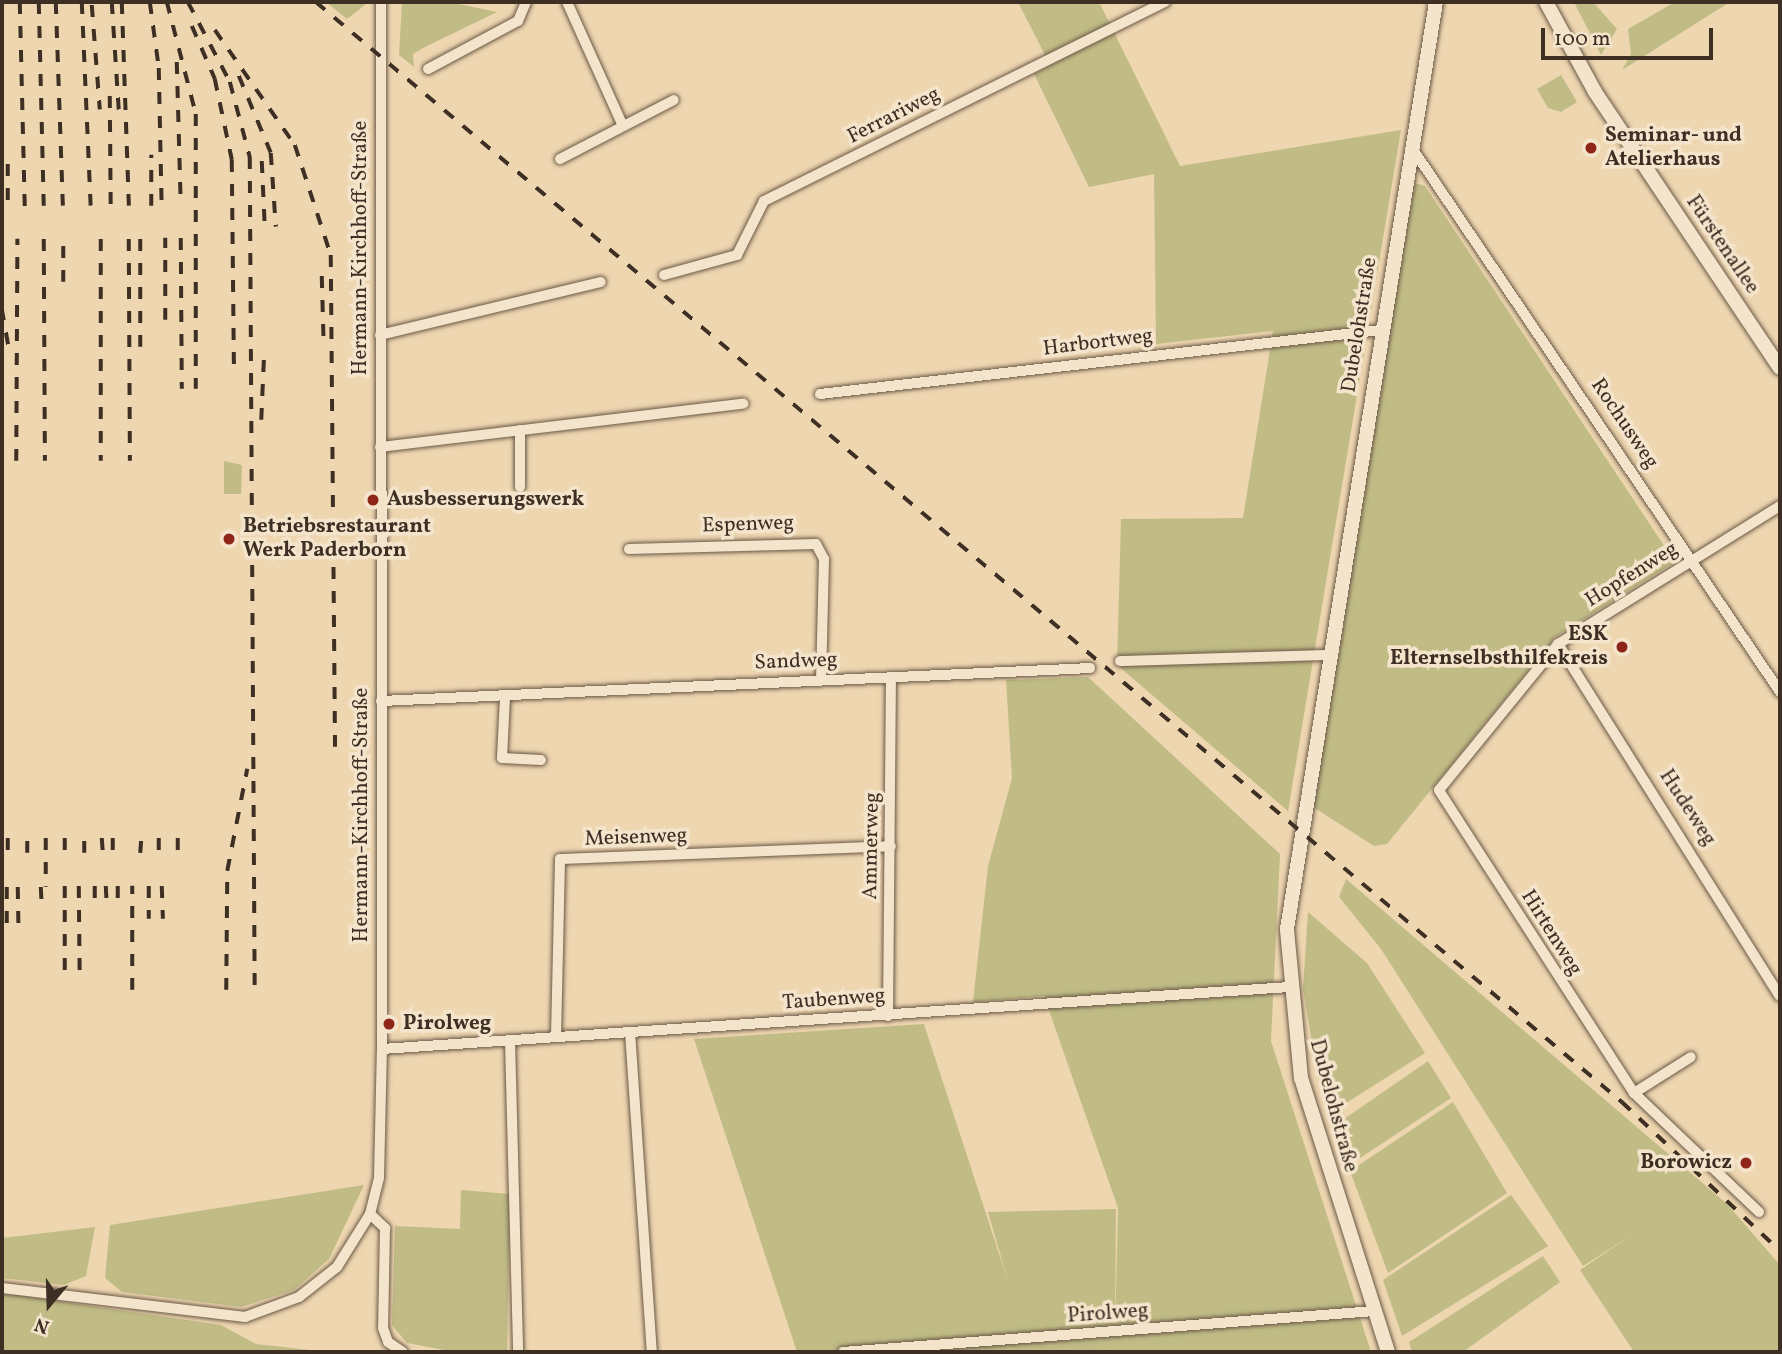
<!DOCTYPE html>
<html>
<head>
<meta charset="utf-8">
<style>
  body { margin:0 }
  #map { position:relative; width:1782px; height:1354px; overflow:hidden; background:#eed6b0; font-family:Vollkorn,serif }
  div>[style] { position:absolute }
  .green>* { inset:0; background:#c1bc86 }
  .roads { filter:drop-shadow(0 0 2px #6a5947) drop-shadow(0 0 2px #6a5947) }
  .street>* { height:10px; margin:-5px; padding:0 5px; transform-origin:5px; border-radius:5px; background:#f4e4cc }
  .secondary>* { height:14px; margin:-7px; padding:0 7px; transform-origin:7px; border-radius:7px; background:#f4e4cc }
  .rail>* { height:3.5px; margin-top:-1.75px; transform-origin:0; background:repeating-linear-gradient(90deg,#3e2f24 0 12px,transparent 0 24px) }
  .dots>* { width:19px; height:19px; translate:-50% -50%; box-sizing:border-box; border:4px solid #f4e4cc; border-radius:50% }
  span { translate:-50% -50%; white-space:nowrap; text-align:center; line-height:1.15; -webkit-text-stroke:7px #f4e4cc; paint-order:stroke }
  .street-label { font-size:21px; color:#3e2f24 }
  .poi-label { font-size:21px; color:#3e2f24; font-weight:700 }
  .left { translate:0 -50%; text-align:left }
  .right { translate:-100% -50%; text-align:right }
  .frame { position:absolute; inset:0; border:4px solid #3e2f24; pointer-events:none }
  .north { position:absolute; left:14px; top:1270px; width:70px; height:70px; -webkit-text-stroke:5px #f4e4cc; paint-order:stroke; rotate:199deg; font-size:19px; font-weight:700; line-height:28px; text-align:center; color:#3e2f24 }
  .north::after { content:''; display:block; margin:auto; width:24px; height:32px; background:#3e2f24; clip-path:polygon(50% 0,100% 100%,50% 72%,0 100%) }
  .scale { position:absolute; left:1541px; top:28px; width:172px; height:32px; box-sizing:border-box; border:4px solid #3e2f24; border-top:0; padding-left:9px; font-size:21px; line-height:24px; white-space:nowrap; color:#3e2f24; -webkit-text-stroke:5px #f4e4cc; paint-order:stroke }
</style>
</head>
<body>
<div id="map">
  <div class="green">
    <i style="clip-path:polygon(326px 2px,364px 2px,365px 5px,347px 19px)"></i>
    <i style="clip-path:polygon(402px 2px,449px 2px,497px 12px,423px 48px,413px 54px,414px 67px,399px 55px)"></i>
    <i style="clip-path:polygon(1018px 2px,1099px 2px,1180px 166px,1401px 130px,1288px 811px,1117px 665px,1121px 519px,1243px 518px,1273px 331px,1156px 344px,1154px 174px,1089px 187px,1034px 74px,1050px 65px)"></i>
    <i style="clip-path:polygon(1574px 2px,1593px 2px,1617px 29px,1601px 55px)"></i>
    <i style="clip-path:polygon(1675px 2px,1730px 2px,1622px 70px,1631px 54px,1628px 29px)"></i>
    <i style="clip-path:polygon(1561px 75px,1577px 102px,1561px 112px,1548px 108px,1537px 89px)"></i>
    <i style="clip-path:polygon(1411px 182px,1425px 186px,1675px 562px,1555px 637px,1387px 844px,1374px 846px,1310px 805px)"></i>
    <i style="clip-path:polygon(224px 461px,242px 465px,241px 494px,224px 494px)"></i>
    <i style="clip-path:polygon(1088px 677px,1280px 854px,1271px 1041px,1371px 1352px,797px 1352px,694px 1039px,924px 1024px,1008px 1281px,988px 1212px,1116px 1209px,1115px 1334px,1118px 1208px,1044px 996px,973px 1002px,988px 866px,1012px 778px,1006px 680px)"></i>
    <i style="clip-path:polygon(1346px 879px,1727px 1204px,1780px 1265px,1780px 1352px,1634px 1352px,1580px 1270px,1630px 1236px,1583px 1266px,1381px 949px,1339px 897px)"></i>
    <i style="clip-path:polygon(1308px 912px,1367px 963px,1425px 1053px,1332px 1112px,1318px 1078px,1303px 989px)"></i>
    <i style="clip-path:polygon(1428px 1061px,1451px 1098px,1348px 1166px,1334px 1126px)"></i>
    <i style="clip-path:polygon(1453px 1102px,1507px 1193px,1388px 1273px,1350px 1171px)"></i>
    <i style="clip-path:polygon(364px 1185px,329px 1259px,294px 1290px,241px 1307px,122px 1292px,105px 1278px,110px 1225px)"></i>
    <i style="clip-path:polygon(461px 1190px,510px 1194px,507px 1352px,454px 1352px,407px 1343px,392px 1325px,395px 1226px,460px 1229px)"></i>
    <i style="clip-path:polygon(1511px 1195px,1548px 1246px,1402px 1336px,1383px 1280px)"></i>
    <i style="clip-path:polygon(95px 1227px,86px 1276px,64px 1285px,2px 1278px,2px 1238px)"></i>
    <i style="clip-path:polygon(1543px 1256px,1560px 1282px,1463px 1352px,1412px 1352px,1409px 1342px)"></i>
    <i style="clip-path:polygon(2px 1293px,221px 1325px,256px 1344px,328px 1352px,2px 1352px)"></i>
  </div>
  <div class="roads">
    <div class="street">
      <i style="left:567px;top:2px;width:136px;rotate:65.7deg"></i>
      <i style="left:428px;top:69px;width:102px;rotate:-28.1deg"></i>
      <i style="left:518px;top:21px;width:21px;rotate:-67deg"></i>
      <i style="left:1412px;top:148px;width:657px;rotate:55.92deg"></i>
      <i style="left:560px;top:159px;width:128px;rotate:-27.4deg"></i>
      <i style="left:664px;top:275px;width:76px;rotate:-15.3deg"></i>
      <i style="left:737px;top:255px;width:60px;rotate:-63.4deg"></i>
      <i style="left:764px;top:201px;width:448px;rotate:-26.4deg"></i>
      <i style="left:380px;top:335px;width:227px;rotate:-13.5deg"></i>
      <i style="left:820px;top:394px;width:565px;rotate:-6.51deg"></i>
      <i style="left:520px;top:430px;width:57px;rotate:90deg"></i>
      <i style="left:380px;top:447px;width:366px;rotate:-6.8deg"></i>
      <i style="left:629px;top:549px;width:187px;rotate:-1.5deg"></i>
      <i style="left:816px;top:544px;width:17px;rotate:62deg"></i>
      <i style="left:824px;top:559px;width:120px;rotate:91.4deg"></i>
      <i style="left:1558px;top:644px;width:416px;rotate:57.8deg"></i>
      <i style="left:1120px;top:661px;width:208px;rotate:-1.7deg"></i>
      <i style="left:505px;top:697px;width:61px;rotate:92.8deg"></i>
      <i style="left:502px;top:758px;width:39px;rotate:3deg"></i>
      <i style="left:381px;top:701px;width:710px;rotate:-2.66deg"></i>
      <i style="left:888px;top:1016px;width:339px;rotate:-89.5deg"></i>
      <i style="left:630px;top:1032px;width:321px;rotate:86.1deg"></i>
      <i style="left:556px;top:1037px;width:178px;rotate:-88.7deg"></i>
      <i style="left:560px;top:859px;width:331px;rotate:-2.2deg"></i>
      <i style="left:510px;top:1041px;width:311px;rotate:88.5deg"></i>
      <i style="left:382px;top:1049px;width:908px;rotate:-3.91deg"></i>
      <i style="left:1634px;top:1093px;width:67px;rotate:-32.3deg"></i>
      <i style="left:1759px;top:1212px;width:173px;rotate:-136.4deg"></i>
      <i style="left:1634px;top:1093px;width:360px;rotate:-122.8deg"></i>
      <i style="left:1439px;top:790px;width:188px;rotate:-50.8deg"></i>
      <i style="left:1558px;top:644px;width:261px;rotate:-31.9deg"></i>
      <i style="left:370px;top:1214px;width:21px;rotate:43deg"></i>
      <i style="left:385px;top:1228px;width:100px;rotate:91.1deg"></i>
      <i style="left:383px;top:1328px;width:15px;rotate:70deg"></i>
      <i style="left:388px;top:1342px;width:18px;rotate:34deg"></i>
      <i style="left:2px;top:1288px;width:245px;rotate:6.8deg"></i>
      <i style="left:245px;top:1317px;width:58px;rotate:-20.3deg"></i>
      <i style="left:299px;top:1297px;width:48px;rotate:-38.3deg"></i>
      <i style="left:337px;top:1267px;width:62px;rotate:-58.1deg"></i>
      <i style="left:370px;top:1214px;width:37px;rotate:-76deg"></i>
      <i style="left:379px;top:1178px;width:129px;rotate:-88.7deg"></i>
      <i style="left:382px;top:1049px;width:1047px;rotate:-90.05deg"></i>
      <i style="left:843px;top:1352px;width:534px;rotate:-4.41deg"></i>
    </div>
    <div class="secondary">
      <i style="left:1546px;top:2px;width:102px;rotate:61.4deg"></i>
      <i style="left:1595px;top:92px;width:332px;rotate:56.2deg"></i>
      <i style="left:1388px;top:1352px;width:287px;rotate:-107.6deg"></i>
      <i style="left:1301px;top:1078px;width:150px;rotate:-95.4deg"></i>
      <i style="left:1287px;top:929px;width:939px;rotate:-80.87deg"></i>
    </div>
  </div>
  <div class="rail">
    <i style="left:20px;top:2px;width:205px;rotate:88.6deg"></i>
    <i style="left:39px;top:2px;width:204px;rotate:88.6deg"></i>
    <i style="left:56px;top:2px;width:204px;rotate:88deg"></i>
    <i style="left:82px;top:2px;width:204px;rotate:87.5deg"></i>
    <i style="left:112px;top:2px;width:108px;rotate:86.3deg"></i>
    <i style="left:122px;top:2px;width:204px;rotate:88deg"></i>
    <i style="left:150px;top:2px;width:67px;rotate:82.2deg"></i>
    <i style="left:159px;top:68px;width:138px;rotate:88.8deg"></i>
    <i style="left:167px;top:2px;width:116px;rotate:75.5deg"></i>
    <i style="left:196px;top:114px;width:275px;rotate:90deg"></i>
    <i style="left:188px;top:2px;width:90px;rotate:62.3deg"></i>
    <i style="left:230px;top:82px;width:78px;rotate:75.1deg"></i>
    <i style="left:250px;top:157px;width:833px;rotate:89.66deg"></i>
    <i style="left:316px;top:2px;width:1708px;rotate:40.11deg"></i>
    <i style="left:1622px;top:1102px;width:217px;rotate:43.3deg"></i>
    <i style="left:92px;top:5px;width:105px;rotate:85.6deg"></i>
    <i style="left:192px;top:26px;width:58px;rotate:66.5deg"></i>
    <i style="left:215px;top:79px;width:83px;rotate:78.1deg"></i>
    <i style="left:232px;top:160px;width:206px;rotate:89.4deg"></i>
    <i style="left:215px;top:30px;width:140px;rotate:55.2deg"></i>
    <i style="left:295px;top:145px;width:116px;rotate:71.9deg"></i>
    <i style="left:331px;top:255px;width:492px;rotate:89.5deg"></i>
    <i style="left:177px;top:62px;width:143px;rotate:88.4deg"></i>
    <i style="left:239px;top:76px;width:83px;rotate:67.4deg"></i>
    <i style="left:271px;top:153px;width:74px;rotate:86.1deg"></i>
    <i style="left:110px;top:96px;width:110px;rotate:89.5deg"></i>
    <i style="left:262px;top:161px;width:66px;rotate:87.4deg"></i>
    <i style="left:8px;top:164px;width:43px;rotate:90deg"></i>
    <i style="left:151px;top:206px;width:51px;rotate:-90deg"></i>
    <i style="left:181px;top:238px;width:151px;rotate:89.6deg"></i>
    <i style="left:44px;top:239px;width:222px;rotate:89.7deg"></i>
    <i style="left:101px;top:239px;width:222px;rotate:90deg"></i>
    <i style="left:129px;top:239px;width:222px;rotate:89.7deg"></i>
    <i style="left:322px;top:276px;width:70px;rotate:88.4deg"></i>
    <i style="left:63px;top:282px;width:43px;rotate:-90deg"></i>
    <i style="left:2px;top:309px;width:40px;rotate:80deg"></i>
    <i style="left:165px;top:320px;width:82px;rotate:-90deg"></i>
    <i style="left:140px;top:347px;width:108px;rotate:-90deg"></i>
    <i style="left:261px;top:420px;width:70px;rotate:-87.5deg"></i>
    <i style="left:16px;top:461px;width:222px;rotate:-89.7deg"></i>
    <i style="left:8px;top:838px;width:16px;rotate:90deg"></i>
    <i style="left:46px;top:838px;width:49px;rotate:90deg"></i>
    <i style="left:65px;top:838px;width:15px;rotate:90deg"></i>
    <i style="left:102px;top:838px;width:15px;rotate:86deg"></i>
    <i style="left:113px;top:838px;width:15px;rotate:90deg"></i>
    <i style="left:159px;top:838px;width:15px;rotate:90deg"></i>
    <i style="left:178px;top:838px;width:15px;rotate:90deg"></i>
    <i style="left:27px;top:853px;width:15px;rotate:-90deg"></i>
    <i style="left:84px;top:853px;width:15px;rotate:-90deg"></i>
    <i style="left:140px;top:853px;width:15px;rotate:-86deg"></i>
    <i style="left:65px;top:886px;width:90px;rotate:90deg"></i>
    <i style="left:79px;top:886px;width:89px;rotate:89.4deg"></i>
    <i style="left:95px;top:886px;width:23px;rotate:90deg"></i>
    <i style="left:106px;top:886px;width:22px;rotate:87deg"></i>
    <i style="left:118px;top:886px;width:23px;rotate:90deg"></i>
    <i style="left:149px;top:886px;width:33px;rotate:90deg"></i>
    <i style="left:162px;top:886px;width:33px;rotate:88deg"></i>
    <i style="left:7px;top:887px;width:39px;rotate:90deg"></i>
    <i style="left:18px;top:887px;width:39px;rotate:89deg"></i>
    <i style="left:41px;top:887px;width:19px;rotate:87deg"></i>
    <i style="left:132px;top:990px;width:104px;rotate:-90deg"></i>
    <i style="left:226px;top:990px;width:119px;rotate:-89.5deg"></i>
    <i style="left:227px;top:871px;width:104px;rotate:-78.9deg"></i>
  </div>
  <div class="dots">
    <i style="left:1591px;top:148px;background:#8f2418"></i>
    <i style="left:373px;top:500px;background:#8f2418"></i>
    <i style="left:229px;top:539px;background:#8f2418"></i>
    <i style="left:1622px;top:647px;background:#8f2418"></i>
    <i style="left:389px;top:1024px;background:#8f2418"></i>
    <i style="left:1746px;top:1163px;background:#8f2418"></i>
  </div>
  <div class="street-label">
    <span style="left:894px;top:116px;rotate:-27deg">Ferrariweg</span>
    <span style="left:1722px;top:245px;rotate:56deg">Fürstenallee</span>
    <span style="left:361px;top:248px;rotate:-90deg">Hermann-Kirchhoff-Straße</span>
    <span style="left:1360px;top:325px;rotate:-81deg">Dubelohstraße</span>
    <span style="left:1098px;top:343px;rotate:-7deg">Harbortweg</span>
    <span style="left:1624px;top:424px;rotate:56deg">Rochusweg</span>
    <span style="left:748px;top:525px;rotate:-2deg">Espenweg</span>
    <span style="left:1632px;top:575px;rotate:-32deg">Hopfenweg</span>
    <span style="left:796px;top:662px;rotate:-2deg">Sandweg</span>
    <span style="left:1687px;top:808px;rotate:57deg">Hudeweg</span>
    <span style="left:362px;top:815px;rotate:-90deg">Hermann-Kirchhoff-Straße</span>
    <span style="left:636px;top:838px;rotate:-2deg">Meisenweg</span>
    <span style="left:872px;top:846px;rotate:-89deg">Ammerweg</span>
    <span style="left:1551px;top:933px;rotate:58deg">Hirtenweg</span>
    <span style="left:834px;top:1000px;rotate:-4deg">Taubenweg</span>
    <span style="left:1333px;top:1106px;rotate:75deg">Dubelohstraße</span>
    <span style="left:1108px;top:1314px;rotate:-4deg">Pirolweg</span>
  </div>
  <div class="poi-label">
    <span class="left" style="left:1605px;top:148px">Seminar- und<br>Atelierhaus</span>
    <span class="left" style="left:387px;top:500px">Ausbesserungswerk</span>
    <span class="left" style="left:243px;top:539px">Betriebsrestaurant<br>Werk Paderborn</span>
    <span class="right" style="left:1608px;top:647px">ESK<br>Elternselbsthilfekreis</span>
    <span class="left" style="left:403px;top:1024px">Pirolweg</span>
    <span class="right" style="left:1732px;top:1163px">Borowicz</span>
  </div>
  <div class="frame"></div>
  <div class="north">N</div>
  <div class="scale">100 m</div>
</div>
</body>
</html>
